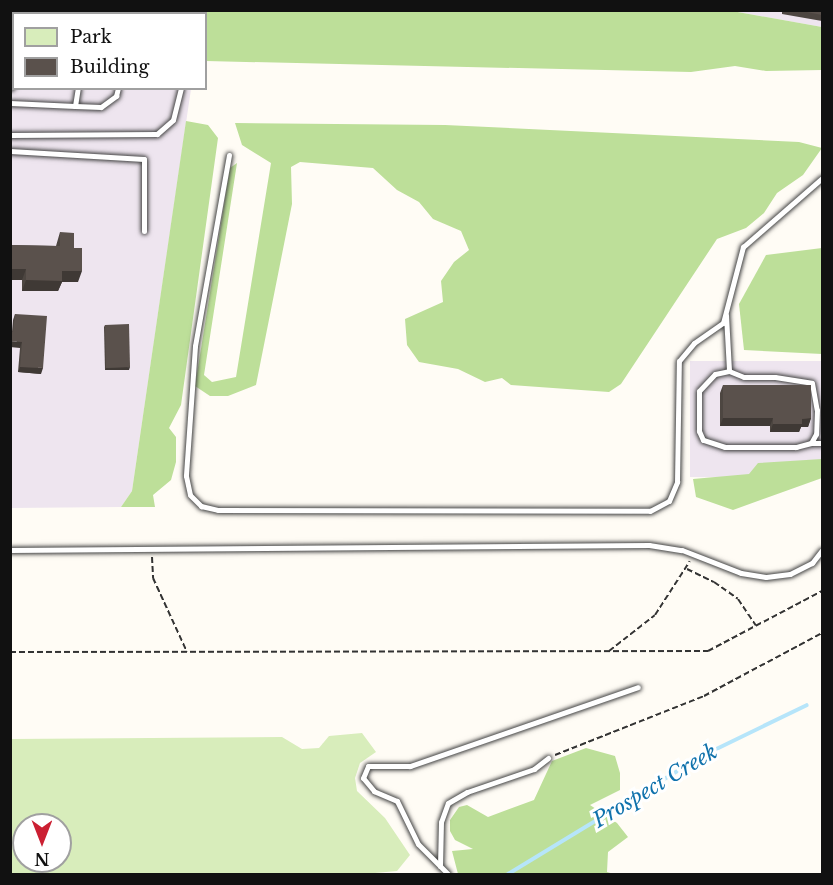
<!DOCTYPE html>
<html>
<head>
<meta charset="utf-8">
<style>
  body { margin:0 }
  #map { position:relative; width:833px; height:885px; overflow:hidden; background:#fffcf5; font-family:"Libre Baskerville",serif }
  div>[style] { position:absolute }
  .industrial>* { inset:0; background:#eee5ef }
  .green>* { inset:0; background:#d8edbb }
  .forest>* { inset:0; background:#bddf99 }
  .stream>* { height:4px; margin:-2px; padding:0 2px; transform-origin:2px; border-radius:2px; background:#b6e5fa }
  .path>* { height:2px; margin-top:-1px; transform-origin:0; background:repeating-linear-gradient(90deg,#333 0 6px,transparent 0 9px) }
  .roads { filter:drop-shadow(0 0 2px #444) drop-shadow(0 0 2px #444) }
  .service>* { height:5px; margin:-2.5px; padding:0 2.5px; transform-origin:2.5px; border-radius:2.5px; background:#fff }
  .wall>* { inset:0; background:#4d4641 }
  .shaded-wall>* { inset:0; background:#3f3935 }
  .building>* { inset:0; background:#5a514c }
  span { translate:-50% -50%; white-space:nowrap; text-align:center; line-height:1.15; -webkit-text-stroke:6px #fff; paint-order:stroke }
  .water-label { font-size:21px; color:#1072ac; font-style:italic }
  .frame { position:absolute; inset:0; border:12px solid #111; pointer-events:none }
  .legend { position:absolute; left:12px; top:12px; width:195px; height:78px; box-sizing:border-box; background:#fff; border:2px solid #a0a0a0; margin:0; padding:8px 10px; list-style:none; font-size:18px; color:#111 }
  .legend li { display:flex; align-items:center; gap:12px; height:30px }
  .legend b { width:30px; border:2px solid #a0a0a0 }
  .north { position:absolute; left:12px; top:813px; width:60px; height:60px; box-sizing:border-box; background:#fff; border:2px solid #a0a0a0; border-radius:50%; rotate:180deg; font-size:16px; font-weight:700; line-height:24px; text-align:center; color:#111 }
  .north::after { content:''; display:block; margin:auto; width:21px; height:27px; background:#cb1f32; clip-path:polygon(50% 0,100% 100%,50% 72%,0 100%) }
</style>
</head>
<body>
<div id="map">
  <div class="industrial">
    <i style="clip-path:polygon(10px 11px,202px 11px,14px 14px,14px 88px,191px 89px,132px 491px,121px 507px,11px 508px)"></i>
    <i style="clip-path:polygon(732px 11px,822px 11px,822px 27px)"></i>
    <i style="clip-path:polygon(690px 361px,822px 361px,822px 463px,761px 478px,690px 477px)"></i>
  </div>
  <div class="green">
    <i style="clip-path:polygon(evenodd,362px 733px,376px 752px,360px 763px,355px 778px,357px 791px,385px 818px,410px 855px,397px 871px,364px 874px,11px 874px,11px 739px,282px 737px,302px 749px,319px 748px,329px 736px,362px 733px,24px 825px,60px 825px,60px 861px,24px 861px,24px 825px)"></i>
  </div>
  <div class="forest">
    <i style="clip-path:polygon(202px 10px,732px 11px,822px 27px,822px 70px,766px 71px,735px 66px,691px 72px,206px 61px,206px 14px)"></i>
    <i style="clip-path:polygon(186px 121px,208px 125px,218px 138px,181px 405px,169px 428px,176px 437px,176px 462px,171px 480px,153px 495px,155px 507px,121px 507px,132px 491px)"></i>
    <i style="clip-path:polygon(235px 123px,445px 125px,799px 142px,822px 148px,803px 175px,777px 193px,764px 213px,746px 228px,717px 239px,621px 384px,609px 392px,511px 385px,502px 378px,485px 382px,458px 369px,419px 362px,407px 345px,405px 319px,443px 302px,441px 281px,454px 262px,469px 250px,461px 231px,433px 219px,419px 202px,397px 190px,373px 168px,300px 162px,291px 167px,292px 204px,256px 385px,228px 396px,210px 396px,195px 386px,230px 168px,237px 163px,204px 375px,212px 382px,236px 377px,271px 163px,242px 145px)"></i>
    <i style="clip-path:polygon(822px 248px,822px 354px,744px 350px,739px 304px,766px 255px)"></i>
    <i style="clip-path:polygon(822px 459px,822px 478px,733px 510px,696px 497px,693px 479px,749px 474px,758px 463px)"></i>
    <i style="clip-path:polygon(586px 748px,615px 756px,620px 773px,620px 790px,590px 805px,617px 823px,628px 837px,608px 852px,607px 872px,614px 874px,458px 874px,452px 851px,473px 849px,455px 840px,450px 831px,450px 820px,459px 807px,467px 805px,488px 817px,534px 800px,552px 761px)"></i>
  </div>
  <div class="stream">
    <i style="left:508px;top:874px;width:229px;rotate:-31.3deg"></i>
    <i style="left:704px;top:755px;width:114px;rotate:-25.9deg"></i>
  </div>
  <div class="path">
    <i style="left:152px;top:557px;width:21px;rotate:87deg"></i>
    <i style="left:153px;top:578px;width:81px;rotate:65.3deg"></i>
    <i style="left:687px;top:569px;width:30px;rotate:26deg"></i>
    <i style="left:714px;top:582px;width:29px;rotate:35deg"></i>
    <i style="left:738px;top:599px;width:32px;rotate:56deg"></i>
    <i style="left:609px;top:651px;width:58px;rotate:-38deg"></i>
    <i style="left:655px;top:615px;width:64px;rotate:-57.1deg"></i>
    <i style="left:10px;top:652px;width:698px;rotate:-0.08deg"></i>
    <i style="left:708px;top:651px;width:129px;rotate:-27.8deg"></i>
    <i style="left:555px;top:755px;width:160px;rotate:-21.6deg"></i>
    <i style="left:704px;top:696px;width:134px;rotate:-28.1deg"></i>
  </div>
  <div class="roads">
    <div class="service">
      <i style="left:193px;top:14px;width:4px;rotate:-76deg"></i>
      <i style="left:10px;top:88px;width:6px;rotate:-51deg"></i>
      <i style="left:10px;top:103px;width:65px;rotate:2.6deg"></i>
      <i style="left:75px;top:106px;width:18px;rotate:-81deg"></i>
      <i style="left:75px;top:106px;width:26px;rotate:2deg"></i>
      <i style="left:101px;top:107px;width:19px;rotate:-36deg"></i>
      <i style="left:116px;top:96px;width:8px;rotate:-76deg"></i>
      <i style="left:10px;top:135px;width:147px;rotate:-0.4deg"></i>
      <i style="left:157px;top:134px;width:21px;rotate:-41deg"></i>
      <i style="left:173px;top:120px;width:33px;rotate:-76deg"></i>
      <i style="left:10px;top:151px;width:134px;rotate:3.4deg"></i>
      <i style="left:144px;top:159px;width:72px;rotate:90deg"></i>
      <i style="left:229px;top:155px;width:194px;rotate:100.1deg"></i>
      <i style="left:195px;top:346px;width:130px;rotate:94deg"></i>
      <i style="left:186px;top:476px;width:19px;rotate:78deg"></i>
      <i style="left:190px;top:495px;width:16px;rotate:45deg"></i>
      <i style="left:201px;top:506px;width:17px;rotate:13deg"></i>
      <i style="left:218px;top:510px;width:432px;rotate:0.1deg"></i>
      <i style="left:650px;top:511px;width:21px;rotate:-28deg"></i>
      <i style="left:669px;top:501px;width:21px;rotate:-67deg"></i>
      <i style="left:677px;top:482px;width:121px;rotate:-89.1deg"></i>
      <i style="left:679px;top:361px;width:23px;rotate:-50deg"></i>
      <i style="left:694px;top:343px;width:35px;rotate:-35deg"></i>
      <i style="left:723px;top:323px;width:79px;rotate:-75.3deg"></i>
      <i style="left:743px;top:247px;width:105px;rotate:-41.1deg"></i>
      <i style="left:726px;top:315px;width:56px;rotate:86.9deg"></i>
      <i style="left:729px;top:371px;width:16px;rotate:22deg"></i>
      <i style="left:744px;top:377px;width:31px"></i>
      <i style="left:775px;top:377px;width:37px;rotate:9deg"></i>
      <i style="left:812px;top:383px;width:27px;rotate:80deg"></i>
      <i style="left:817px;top:410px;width:24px;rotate:92deg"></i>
      <i style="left:816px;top:434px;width:10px;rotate:119deg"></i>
      <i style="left:811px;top:443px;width:16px;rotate:165deg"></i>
      <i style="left:796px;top:447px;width:71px;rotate:180deg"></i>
      <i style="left:725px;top:447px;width:23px;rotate:-162deg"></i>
      <i style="left:703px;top:440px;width:10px;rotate:-114deg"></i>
      <i style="left:699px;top:431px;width:40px;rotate:-90deg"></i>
      <i style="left:699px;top:391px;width:23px;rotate:-47deg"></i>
      <i style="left:715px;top:374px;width:14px;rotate:-12deg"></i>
      <i style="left:811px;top:443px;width:11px"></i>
      <i style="left:10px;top:550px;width:639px;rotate:-0.45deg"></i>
      <i style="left:649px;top:545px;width:33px;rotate:9deg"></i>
      <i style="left:682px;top:550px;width:63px;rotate:21.3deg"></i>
      <i style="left:741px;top:573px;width:25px;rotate:9deg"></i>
      <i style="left:766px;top:577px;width:24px;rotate:-7deg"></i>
      <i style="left:790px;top:574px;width:25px;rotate:-27deg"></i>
      <i style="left:812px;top:563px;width:16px;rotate:-52deg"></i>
      <i style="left:440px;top:866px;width:44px;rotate:-88.7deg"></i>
      <i style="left:441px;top:822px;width:20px;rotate:-70deg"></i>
      <i style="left:448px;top:803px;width:22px;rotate:-30deg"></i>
      <i style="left:467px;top:792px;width:71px;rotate:-18.9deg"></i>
      <i style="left:534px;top:769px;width:18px;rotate:-38deg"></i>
      <i style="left:448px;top:874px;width:42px;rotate:-135deg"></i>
      <i style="left:418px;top:844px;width:48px;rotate:-116deg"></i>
      <i style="left:397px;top:801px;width:25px;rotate:-157deg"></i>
      <i style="left:374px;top:791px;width:17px;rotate:-130deg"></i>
      <i style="left:363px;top:778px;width:13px;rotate:-67deg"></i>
      <i style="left:368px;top:766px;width:42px"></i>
      <i style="left:410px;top:766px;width:241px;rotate:-19.1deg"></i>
    </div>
  </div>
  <div class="wall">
    <i style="clip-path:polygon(782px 10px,822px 10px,822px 21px,782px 14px)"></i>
    <i style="clip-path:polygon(60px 232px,74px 248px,78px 282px,62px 282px,58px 291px,22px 291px,22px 280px,10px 280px,10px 245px,56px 246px)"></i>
    <i style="clip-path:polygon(15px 314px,41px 374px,18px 372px,20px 348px,12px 332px,13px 320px)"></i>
    <i style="clip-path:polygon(105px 325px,129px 370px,105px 370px,104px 327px)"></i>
    <i style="clip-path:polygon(723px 385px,811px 418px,808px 427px,801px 427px,799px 432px,770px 432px,770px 426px,720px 426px,720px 393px)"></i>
  </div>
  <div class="shaded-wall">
    <i style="clip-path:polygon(10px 269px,26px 269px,22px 280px,10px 280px)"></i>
    <i style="clip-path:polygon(62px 271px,82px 271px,78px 282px,62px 282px,58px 291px,22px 291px,26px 280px)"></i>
    <i style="clip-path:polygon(10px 341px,22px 342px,20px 348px,10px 347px)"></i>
    <i style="clip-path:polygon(20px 367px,43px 368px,41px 374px,18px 372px)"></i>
    <i style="clip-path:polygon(130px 367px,129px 370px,105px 370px,106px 368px)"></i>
    <i style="clip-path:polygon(723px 418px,773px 418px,770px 426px,720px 426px)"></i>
    <i style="clip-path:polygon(811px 418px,808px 427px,801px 427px,799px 432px,770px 432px,773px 424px,802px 419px)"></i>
  </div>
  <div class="building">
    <i style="clip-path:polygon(41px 10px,178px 10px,178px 14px,41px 14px)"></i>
    <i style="clip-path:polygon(796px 10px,822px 10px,822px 15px)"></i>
    <i style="clip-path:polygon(60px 232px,74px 233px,74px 248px,82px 248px,82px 271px,62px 271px,62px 281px,26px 280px,26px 269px,10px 269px,10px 245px,60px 246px)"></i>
    <i style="clip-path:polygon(15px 314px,47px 316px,43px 368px,20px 367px,22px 342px,10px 341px,10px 332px,13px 332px)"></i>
    <i style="clip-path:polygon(129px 324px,130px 367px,106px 368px,105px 325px)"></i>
    <i style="clip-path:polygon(723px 385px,811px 385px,811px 418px,802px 419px,802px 424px,773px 424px,773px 418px,723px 418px)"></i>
  </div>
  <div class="water-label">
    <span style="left:655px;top:786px;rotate:-31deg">Prospect Creek</span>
  </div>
  <div class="frame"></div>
  <ul class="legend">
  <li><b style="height:16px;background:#d8edbb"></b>Park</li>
  <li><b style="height:16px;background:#5a514c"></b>Building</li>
  </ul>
  <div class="north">N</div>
</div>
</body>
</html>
